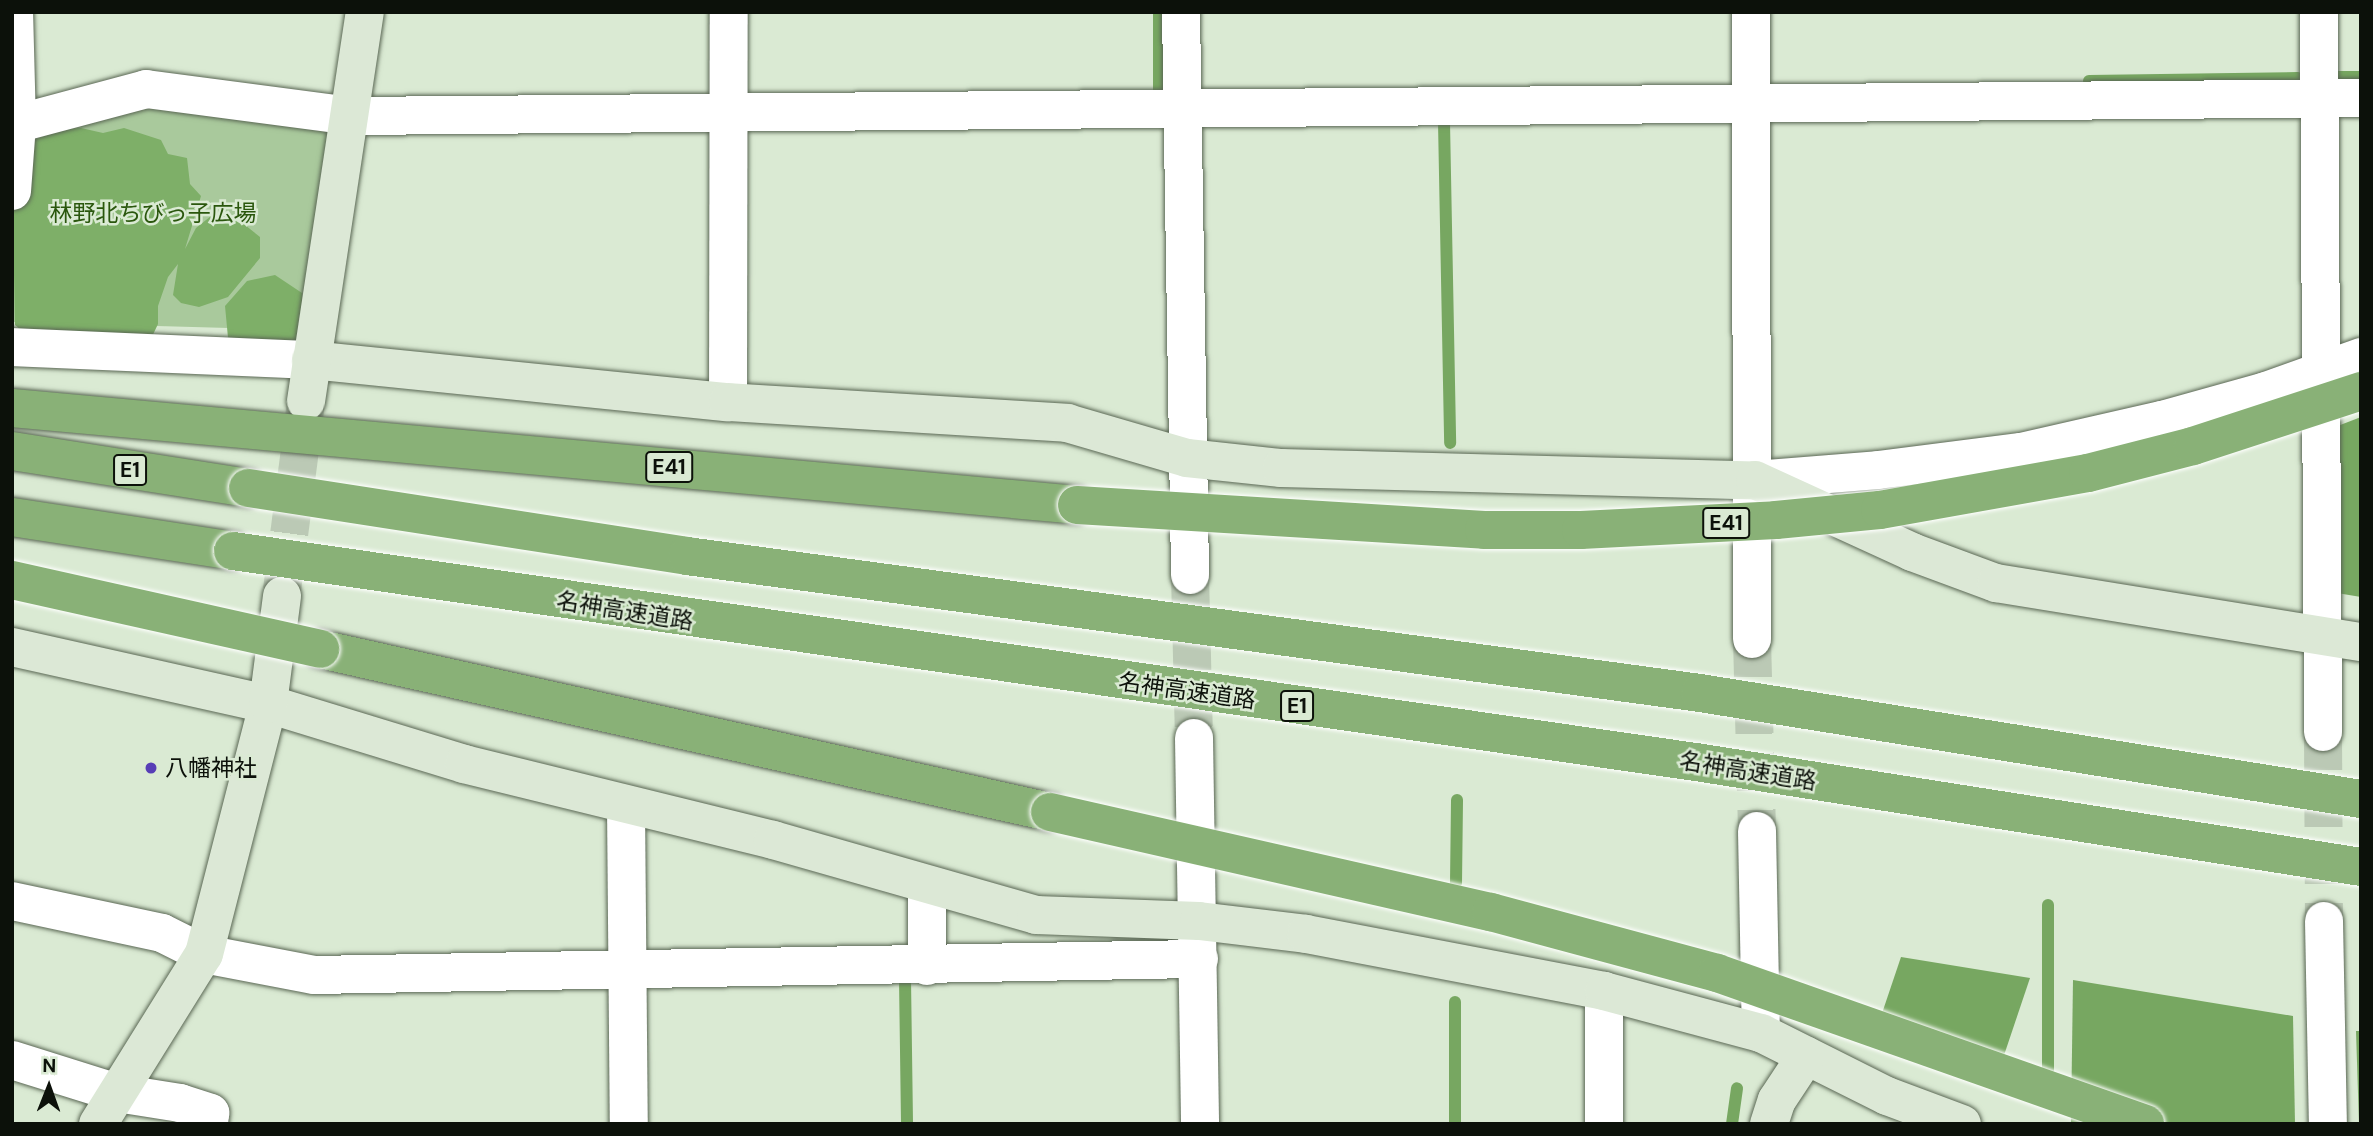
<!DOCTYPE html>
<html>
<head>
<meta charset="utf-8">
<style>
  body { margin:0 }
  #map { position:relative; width:2373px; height:1136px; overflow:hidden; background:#daead3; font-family:"DM Sans","Noto Sans JP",sans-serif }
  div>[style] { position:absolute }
  .green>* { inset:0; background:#a9c99c }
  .forest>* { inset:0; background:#7eaf68 }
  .water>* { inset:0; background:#77a761 }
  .stream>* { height:12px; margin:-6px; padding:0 6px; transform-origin:6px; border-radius:6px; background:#77a761 }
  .street-tunnel>* { height:38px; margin-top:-19px; transform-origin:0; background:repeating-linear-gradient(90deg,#bbc9b5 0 38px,transparent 0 57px) }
  .secondary-tunnel>* { height:38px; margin-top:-19px; transform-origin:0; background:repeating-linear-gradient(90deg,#bbc9b5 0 38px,transparent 0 57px) }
  .roads { filter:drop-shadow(0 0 2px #5a6754) drop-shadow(0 0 2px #5a6754) }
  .street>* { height:38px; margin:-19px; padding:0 19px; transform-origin:19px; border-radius:19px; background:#fff }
  .secondary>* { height:38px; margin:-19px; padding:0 19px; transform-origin:19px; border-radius:19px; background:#dce8d6 }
  .highway>* { height:38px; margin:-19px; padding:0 19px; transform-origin:19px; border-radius:19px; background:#89b177 }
  .bridges { filter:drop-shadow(0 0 2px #fff) drop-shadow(0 0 2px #fff) }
  .highway-bridge>* { height:38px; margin:-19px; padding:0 19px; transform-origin:19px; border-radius:19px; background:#89b177 }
  .dots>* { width:19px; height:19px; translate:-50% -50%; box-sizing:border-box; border:4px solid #daead3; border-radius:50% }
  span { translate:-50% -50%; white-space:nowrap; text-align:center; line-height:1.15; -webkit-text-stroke:5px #daead3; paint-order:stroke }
  .shield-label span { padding:2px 5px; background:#daead3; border:2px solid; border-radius:5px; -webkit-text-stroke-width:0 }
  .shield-label { font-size:21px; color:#0c110a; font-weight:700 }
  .park-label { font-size:23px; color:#2a570d }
  .street-label { font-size:23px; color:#0c110a }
  .poi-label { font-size:23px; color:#0c110a }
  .left { translate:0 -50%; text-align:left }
  .frame { position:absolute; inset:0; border:14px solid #0c110a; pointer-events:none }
  .north { position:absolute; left:14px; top:1052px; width:70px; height:70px; -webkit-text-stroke:5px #daead3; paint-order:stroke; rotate:1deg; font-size:19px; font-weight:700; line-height:28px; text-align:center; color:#0c110a }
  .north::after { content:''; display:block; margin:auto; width:24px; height:32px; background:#0c110a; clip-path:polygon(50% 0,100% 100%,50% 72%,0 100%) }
</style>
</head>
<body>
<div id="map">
  <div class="green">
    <i style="clip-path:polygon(144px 96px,342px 122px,314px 306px,267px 329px,12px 322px,21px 129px)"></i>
  </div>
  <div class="forest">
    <i style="clip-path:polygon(81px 128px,103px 133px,124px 128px,161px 140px,168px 154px,187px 158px,190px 184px,201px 196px,185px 249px,196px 228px,211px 216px,235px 217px,260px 237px,260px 258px,228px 297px,199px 307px,181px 303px,173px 295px,178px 264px,168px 277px,158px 306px,158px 324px,149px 343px,30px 337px,15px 325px,12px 173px,32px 141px,62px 129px)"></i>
    <i style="clip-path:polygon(275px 275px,302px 293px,303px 324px,295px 343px,228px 338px,225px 306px,247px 281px)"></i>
  </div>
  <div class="water">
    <i style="clip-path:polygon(2361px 417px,2361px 597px,2337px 593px,2335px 427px)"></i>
    <i style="clip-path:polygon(1901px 957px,2030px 978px,1995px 1082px,1874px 1037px)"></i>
    <i style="clip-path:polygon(2073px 980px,2293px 1016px,2295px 1124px,2071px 1122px)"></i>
    <i style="clip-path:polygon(2356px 1031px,2361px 1031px,2361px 1124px,2359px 1124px)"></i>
  </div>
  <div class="stream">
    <i style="left:1159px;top:12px;width:78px;rotate:90deg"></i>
    <i style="left:2333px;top:77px;width:28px"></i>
    <i style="left:2089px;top:81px;width:209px;rotate:-0.8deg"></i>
    <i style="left:1444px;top:122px;width:321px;rotate:88.9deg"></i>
    <i style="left:1456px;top:883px;width:83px;rotate:-89.3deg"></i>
    <i style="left:2048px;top:905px;width:165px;rotate:90deg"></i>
    <i style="left:905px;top:979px;width:145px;rotate:89.2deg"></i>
    <i style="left:1455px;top:1002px;width:122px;rotate:90deg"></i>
    <i style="left:1732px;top:1124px;width:36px;rotate:-82deg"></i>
  </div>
  <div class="street-tunnel">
    <i style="left:1190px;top:575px;width:163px;rotate:88.6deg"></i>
    <i style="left:1752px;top:639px;width:192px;rotate:88.5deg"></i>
    <i style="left:2323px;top:732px;width:189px;rotate:89.7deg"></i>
  </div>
  <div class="secondary-tunnel">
    <i style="left:282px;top:590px;width:189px;rotate:-82.7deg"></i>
  </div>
  <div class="roads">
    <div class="street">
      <i style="left:1181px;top:12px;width:563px;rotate:89.08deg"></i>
      <i style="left:1751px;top:12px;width:627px;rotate:89.91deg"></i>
      <i style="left:2319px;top:12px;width:720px;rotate:89.68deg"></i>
      <i style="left:12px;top:125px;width:139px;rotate:-15deg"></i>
      <i style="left:146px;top:89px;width:207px;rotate:7.5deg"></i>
      <i style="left:351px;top:116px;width:2010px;rotate:-0.51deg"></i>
      <i style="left:12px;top:191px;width:66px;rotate:-85.7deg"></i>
      <i style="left:17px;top:125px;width:113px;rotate:-91.5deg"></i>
      <i style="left:12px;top:347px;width:299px;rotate:2.5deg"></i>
      <i style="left:728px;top:402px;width:390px;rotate:-89.9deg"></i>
      <i style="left:1755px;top:480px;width:123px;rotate:-4.6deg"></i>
      <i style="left:1878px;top:470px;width:144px;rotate:-7.2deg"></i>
      <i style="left:2021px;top:452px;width:145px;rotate:-12.8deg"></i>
      <i style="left:2162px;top:420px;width:108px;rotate:-15.6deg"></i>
      <i style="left:2266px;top:391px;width:101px;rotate:-19.7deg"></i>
      <i style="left:1194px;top:738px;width:386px;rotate:89.1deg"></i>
      <i style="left:626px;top:805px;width:319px;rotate:89.5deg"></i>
      <i style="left:1757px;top:831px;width:202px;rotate:88.9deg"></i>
      <i style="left:927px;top:886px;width:80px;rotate:90deg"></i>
      <i style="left:12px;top:901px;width:153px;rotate:12deg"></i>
      <i style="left:162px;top:933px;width:47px;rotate:26.6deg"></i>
      <i style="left:204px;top:954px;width:112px;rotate:10.8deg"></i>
      <i style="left:314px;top:975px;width:885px;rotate:-1.04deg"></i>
      <i style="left:2324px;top:921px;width:203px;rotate:88.9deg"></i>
      <i style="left:12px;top:1060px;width:110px;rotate:17.4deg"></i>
      <i style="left:117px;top:1093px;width:64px;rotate:9deg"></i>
      <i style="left:180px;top:1103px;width:32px;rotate:18deg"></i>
      <i style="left:210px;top:1113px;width:11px;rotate:95deg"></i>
      <i style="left:1604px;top:1124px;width:133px;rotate:-90deg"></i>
    </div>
    <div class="secondary">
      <i style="left:311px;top:360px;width:419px;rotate:5.8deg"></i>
      <i style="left:728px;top:402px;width:340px;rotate:3.5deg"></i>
      <i style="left:1067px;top:423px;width:125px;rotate:16.3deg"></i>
      <i style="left:1187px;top:458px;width:95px;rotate:6.1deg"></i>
      <i style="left:1281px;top:468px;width:474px;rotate:1.5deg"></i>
      <i style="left:1755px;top:480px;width:173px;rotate:24.6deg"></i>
      <i style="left:1912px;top:552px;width:90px;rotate:20.3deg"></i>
      <i style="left:1996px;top:583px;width:370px;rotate:9.2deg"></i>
      <i style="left:306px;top:401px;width:393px;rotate:-81.4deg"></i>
      <i style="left:12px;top:647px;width:262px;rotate:12.6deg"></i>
      <i style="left:268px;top:704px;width:205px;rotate:17deg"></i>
      <i style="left:464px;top:764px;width:318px;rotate:13.8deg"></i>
      <i style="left:773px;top:840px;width:273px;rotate:15.9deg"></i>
      <i style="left:1036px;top:915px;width:163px;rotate:2.1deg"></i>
      <i style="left:1199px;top:921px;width:108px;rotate:6.9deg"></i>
      <i style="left:1306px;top:934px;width:303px;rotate:10.8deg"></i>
      <i style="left:1604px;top:991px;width:163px;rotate:15deg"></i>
      <i style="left:1761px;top:1033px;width:141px;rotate:26.6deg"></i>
      <i style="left:1887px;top:1096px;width:80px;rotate:20.5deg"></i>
      <i style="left:98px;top:1124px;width:200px;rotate:-58.1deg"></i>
      <i style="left:204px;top:954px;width:258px;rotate:-75.6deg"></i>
      <i style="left:268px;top:704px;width:109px;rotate:-82.6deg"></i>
      <i style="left:1769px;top:1124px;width:25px;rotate:-72deg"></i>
      <i style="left:1777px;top:1100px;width:53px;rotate:-56.6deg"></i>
    </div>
    <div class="highway">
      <i style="left:12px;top:408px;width:1069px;rotate:5.2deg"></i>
      <i style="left:12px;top:451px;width:239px;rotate:8.9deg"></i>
      <i style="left:12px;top:517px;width:224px;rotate:8.7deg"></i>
      <i style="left:320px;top:649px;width:748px;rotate:12.59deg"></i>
    </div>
  </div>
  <div class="bridges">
    <div class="highway-bridge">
      <i style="left:248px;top:488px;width:444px;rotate:8.8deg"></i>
      <i style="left:687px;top:556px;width:1022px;rotate:7.7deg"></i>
      <i style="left:1700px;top:693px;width:669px;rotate:9.11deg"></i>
      <i style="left:1077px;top:505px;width:408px;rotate:3.5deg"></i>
      <i style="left:1484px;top:530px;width:97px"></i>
      <i style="left:1581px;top:530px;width:195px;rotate:-2.9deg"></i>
      <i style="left:1776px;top:520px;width:104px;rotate:-5.5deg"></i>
      <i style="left:1880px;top:510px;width:211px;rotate:-10.1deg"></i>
      <i style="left:2088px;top:473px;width:108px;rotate:-14.4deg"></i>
      <i style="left:2193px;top:446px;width:177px;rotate:-18.1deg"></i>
      <i style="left:233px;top:551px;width:1478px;rotate:8.21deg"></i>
      <i style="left:1696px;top:762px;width:673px;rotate:8.97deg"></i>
      <i style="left:12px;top:580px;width:316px;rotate:12.6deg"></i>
      <i style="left:1050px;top:812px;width:452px;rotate:12.8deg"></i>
      <i style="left:1491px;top:912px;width:234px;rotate:15.1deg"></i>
      <i style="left:1717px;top:973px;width:454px;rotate:19.4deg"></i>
    </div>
  </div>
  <div class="dots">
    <i style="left:151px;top:768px;background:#573eb6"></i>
  </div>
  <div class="shield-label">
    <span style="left:669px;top:467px">E41</span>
    <span style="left:130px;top:470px">E1</span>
    <span style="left:1726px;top:523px">E41</span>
    <span style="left:1297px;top:706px">E1</span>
  </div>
  <div class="park-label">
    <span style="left:153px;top:213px">林野北ちびっ子広場</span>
  </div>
  <div class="street-label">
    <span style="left:625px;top:611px;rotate:9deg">名神高速道路</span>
    <span style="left:1187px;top:691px;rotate:8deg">名神高速道路</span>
    <span style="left:1748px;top:771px;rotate:9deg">名神高速道路</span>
  </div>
  <div class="poi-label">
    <span class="left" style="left:165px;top:768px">八幡神社</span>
  </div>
  <div class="frame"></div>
  <div class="north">N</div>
</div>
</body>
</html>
